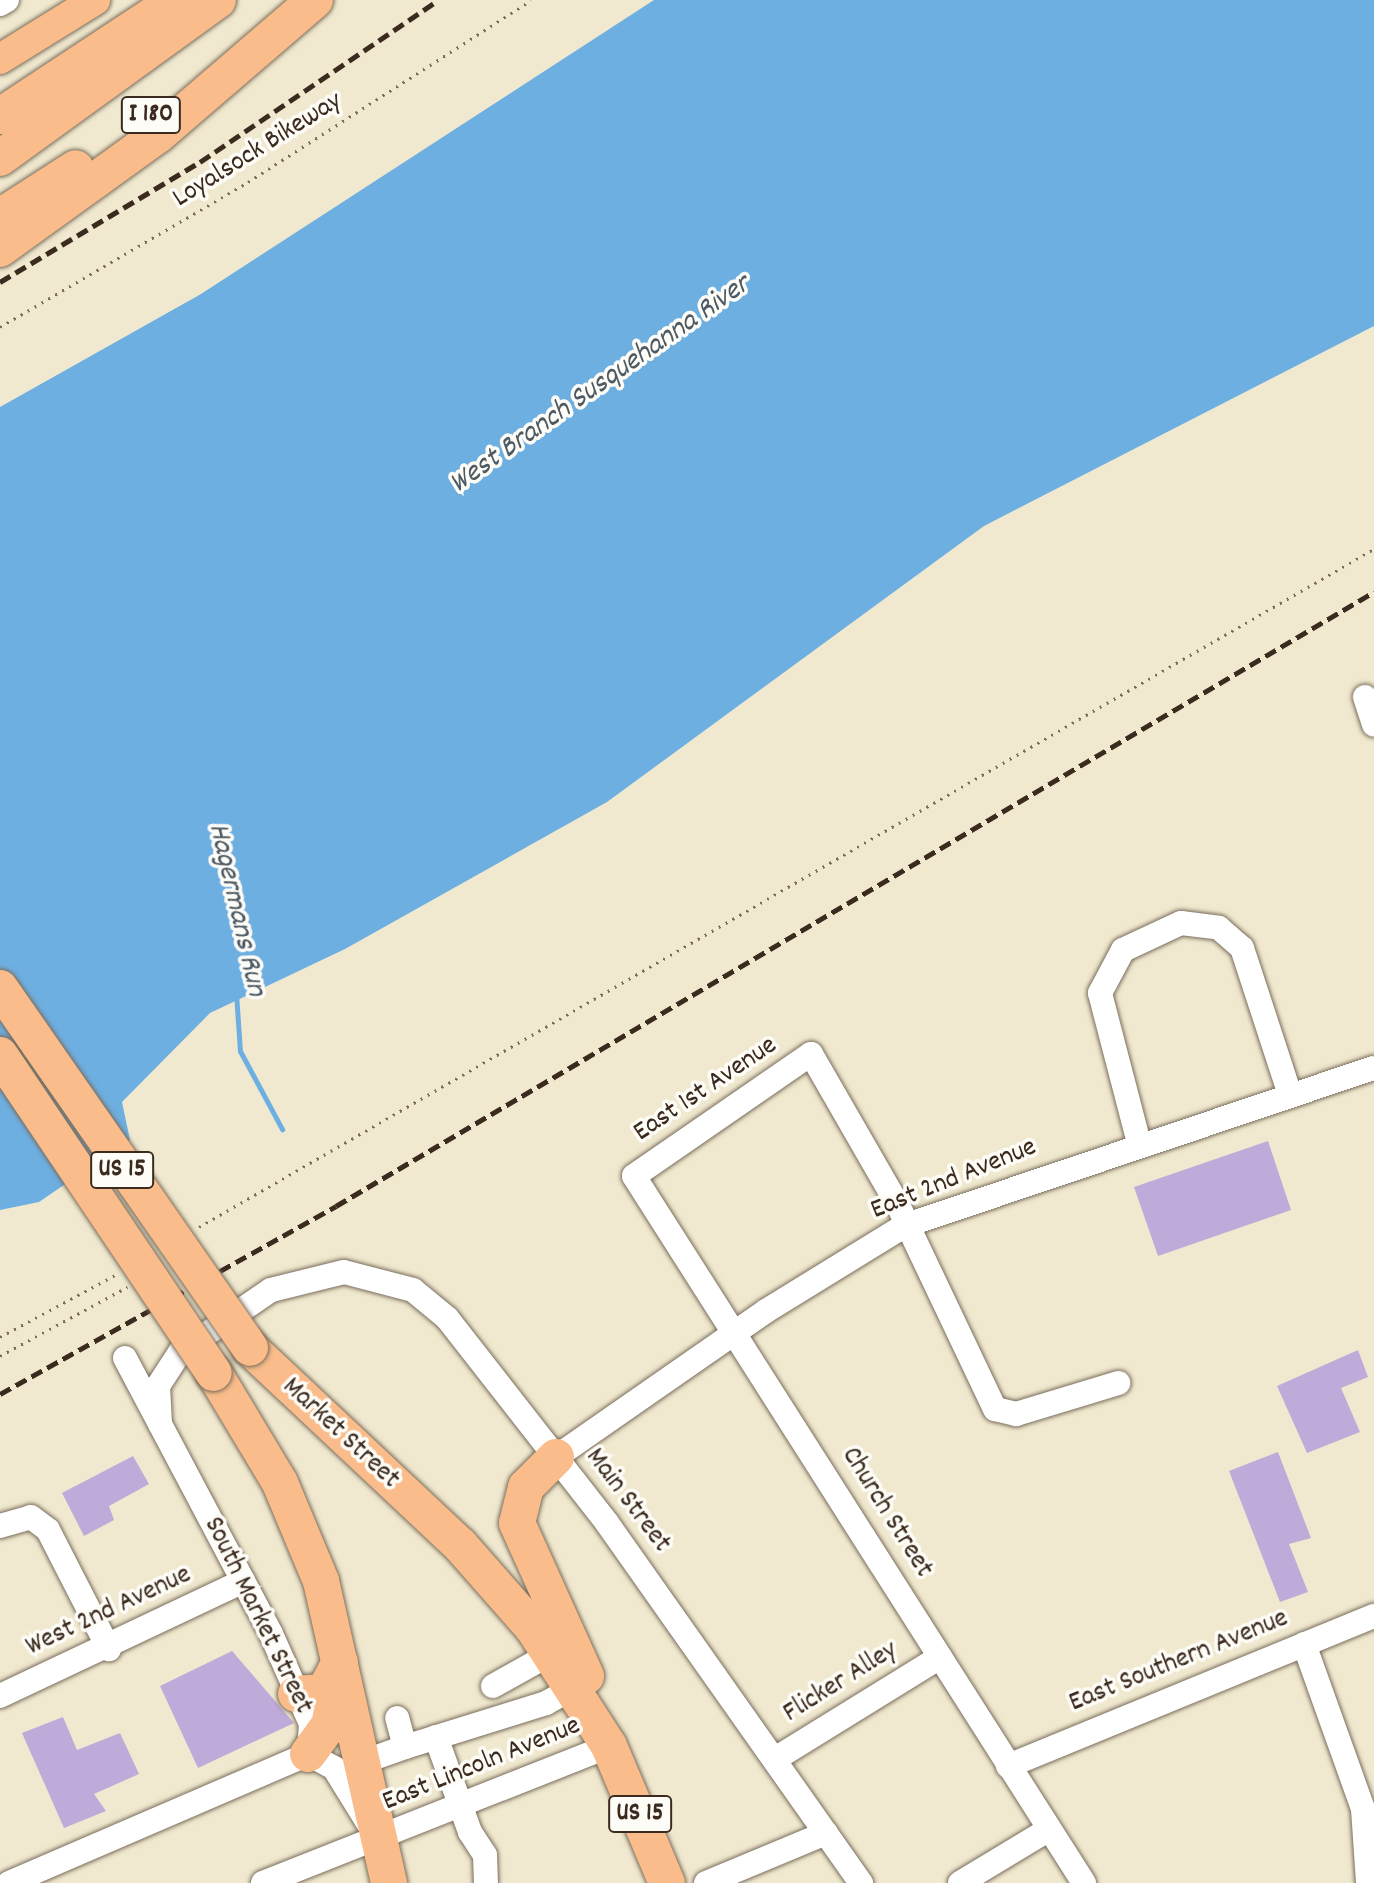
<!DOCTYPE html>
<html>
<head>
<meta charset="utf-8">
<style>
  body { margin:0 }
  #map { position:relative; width:1374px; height:1883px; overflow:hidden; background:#f0e9cf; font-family:Dekko,sans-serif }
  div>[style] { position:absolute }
  .water>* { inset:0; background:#6eafe2 }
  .stream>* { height:5px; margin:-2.5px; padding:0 2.5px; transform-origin:2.5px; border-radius:2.5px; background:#6eafe2 }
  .building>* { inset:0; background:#beabd9 }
  .path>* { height:3px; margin-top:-1.5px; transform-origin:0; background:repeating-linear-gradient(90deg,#7a6d5c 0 2px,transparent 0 8px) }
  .roads { filter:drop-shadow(0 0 2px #7a6d5c) drop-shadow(0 0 2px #7a6d5c) }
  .minor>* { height:24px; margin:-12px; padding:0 12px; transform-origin:12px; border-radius:12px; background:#fff }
  .major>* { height:30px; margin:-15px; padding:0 15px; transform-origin:15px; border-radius:15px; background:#f9bc8a }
  .highway>* { height:36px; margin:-18px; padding:0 18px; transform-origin:18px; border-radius:18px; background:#f9bc8a }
  .rail>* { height:5px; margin-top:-2.5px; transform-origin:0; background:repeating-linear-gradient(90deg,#3b2a1e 0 12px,transparent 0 18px) }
  .bridges { filter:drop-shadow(0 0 2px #7a6d5c) drop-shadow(0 0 2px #7a6d5c) }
  .highway-bridge>* { height:36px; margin:-18px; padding:0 18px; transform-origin:18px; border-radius:18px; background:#f9bc8a }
  span { translate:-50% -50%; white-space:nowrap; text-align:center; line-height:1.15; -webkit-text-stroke:7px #fdfcf7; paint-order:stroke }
  .shield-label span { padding:2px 6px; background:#fdfcf7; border:2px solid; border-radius:6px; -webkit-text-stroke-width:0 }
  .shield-label { font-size:26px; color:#3b2a1e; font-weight:700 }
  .street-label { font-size:28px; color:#3b2a1e }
  .water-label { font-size:30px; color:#4d5963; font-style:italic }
</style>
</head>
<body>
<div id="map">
  <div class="water">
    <i style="clip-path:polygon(654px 0,1374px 0,1374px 326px,984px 526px,607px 802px,345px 949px,210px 1013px,122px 1102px,130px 1140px,39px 1202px,0 1210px,0 407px,201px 294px)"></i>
  </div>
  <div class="stream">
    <i style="left:236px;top:993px;width:58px;rotate:86.1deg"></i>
    <i style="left:240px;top:1051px;width:89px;rotate:61.7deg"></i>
  </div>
  <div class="building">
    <i style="clip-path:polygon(1268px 1141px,1291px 1210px,1158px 1256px,1134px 1187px)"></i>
    <i style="clip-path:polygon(1358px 1350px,1368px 1377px,1341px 1388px,1360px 1432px,1307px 1453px,1277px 1386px)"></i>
    <i style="clip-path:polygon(1278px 1452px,1311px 1538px,1289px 1544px,1308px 1592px,1280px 1602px,1229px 1471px)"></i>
    <i style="clip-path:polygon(133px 1456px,149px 1484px,109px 1506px,114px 1520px,84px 1536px,62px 1493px)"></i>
    <i style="clip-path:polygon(232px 1651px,294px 1723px,198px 1768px,160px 1686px)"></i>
    <i style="clip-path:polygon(63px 1717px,77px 1750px,120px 1733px,139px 1774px,94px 1794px,106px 1811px,64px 1828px,22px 1733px)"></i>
  </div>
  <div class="path">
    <i style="left:0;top:327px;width:287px;rotate:-30.3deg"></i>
    <i style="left:248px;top:182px;width:336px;rotate:-32.7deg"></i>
    <i style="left:199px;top:1227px;width:1357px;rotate:-29.99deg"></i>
    <i style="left:0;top:1337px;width:133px;rotate:-28.3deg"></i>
    <i style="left:0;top:1356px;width:145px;rotate:-28.5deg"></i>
  </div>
  <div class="roads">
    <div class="minor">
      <i style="left:0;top:4px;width:8px;rotate:-30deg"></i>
      <i style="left:1365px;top:697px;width:29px;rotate:72deg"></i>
      <i style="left:1139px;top:1143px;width:155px;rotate:-104.6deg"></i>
      <i style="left:1100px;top:993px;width:49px;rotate:-61.9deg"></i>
      <i style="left:1123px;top:950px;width:64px;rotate:-25deg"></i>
      <i style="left:1181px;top:923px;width:38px;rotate:7deg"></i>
      <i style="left:1219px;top:928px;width:30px;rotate:41deg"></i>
      <i style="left:1242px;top:948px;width:155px;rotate:71.9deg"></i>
      <i style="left:125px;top:1358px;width:312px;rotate:62.1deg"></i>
      <i style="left:271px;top:1634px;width:98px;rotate:66deg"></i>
      <i style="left:311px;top:1724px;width:28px;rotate:94deg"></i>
      <i style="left:160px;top:1424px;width:38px;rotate:-93deg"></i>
      <i style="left:158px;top:1386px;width:40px;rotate:-57.1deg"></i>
      <i style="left:180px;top:1352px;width:110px;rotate:-34.3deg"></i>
      <i style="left:271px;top:1290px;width:75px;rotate:-13.9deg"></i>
      <i style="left:344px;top:1272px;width:71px;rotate:14.6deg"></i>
      <i style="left:413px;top:1290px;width:44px;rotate:39.5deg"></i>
      <i style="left:447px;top:1318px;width:260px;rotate:52deg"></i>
      <i style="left:607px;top:1523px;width:441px;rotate:54.8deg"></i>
      <i style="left:556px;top:1457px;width:256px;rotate:-34.8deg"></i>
      <i style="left:766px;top:1311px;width:162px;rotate:-31.6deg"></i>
      <i style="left:904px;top:1226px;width:496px;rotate:-18.6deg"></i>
      <i style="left:0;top:1526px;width:32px;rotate:-16deg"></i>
      <i style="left:31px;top:1517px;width:21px;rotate:37deg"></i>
      <i style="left:48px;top:1530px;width:134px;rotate:62.9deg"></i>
      <i style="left:1304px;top:1644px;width:175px;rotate:70.3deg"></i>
      <i style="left:1363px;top:1809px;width:74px;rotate:86.1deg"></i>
      <i style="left:493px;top:1686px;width:68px;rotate:-29.2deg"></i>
      <i style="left:0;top:1696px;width:269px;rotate:-25.3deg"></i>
      <i style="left:436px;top:1737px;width:101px;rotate:70.3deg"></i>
      <i style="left:470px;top:1832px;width:27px;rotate:57deg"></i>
      <i style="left:485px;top:1855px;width:28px;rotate:88deg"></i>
      <i style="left:405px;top:1747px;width:148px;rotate:-17.3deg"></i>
      <i style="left:546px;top:1703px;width:33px;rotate:-29deg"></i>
      <i style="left:308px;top:1754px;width:30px;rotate:28deg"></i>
      <i style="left:334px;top:1768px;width:65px;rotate:58.3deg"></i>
      <i style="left:775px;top:1759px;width:194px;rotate:-31.7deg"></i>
      <i style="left:363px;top:1762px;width:45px;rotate:-19.7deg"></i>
      <i style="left:405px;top:1747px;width:30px;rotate:-105deg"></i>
      <i style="left:1008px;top:1766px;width:396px;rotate:-22.3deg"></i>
      <i style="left:9px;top:1883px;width:326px;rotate:-23.3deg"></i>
      <i style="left:263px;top:1883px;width:372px;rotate:-21.6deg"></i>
      <i style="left:706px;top:1883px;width:130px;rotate:-22.6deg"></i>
      <i style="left:960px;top:1883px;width:103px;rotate:-31.1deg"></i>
      <i style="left:1084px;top:1883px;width:838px;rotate:-122.48deg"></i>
      <i style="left:634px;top:1176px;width:215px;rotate:-34.6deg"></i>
      <i style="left:811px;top:1054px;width:174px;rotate:60.1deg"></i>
      <i style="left:898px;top:1205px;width:226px;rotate:64.6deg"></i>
      <i style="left:995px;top:1409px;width:22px;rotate:13deg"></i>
      <i style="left:1016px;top:1414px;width:107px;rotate:-16.9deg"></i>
    </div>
    <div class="major">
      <i style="left:0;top:59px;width:112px;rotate:-31.8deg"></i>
    </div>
    <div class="highway">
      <i style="left:0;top:116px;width:211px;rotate:-33.4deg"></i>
      <i style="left:0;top:158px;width:269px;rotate:-35.9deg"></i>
      <i style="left:0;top:217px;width:90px;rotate:-32.8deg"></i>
      <i style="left:0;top:249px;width:195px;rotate:-35.8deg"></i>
      <i style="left:158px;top:135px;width:207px;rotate:-40.7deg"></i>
      <i style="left:250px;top:1348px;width:288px;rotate:43.2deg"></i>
      <i style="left:460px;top:1545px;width:111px;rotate:48.7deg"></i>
      <i style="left:533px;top:1628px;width:140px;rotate:57.2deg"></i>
      <i style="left:609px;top:1746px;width:149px;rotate:67.1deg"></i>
      <i style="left:214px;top:1373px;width:128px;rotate:59deg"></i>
      <i style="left:280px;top:1483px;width:106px;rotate:67.3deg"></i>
      <i style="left:321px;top:1581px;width:310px;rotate:77.3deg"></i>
      <i style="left:556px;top:1457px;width:42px;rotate:135deg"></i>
      <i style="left:526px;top:1487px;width:37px;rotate:104deg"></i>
      <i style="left:517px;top:1523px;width:168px;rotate:65.7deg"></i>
      <i style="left:296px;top:1694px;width:28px;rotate:-4deg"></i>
      <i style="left:324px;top:1692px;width:34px;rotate:-62deg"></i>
      <i style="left:308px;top:1754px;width:36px;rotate:-54deg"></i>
      <i style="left:329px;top:1725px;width:47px;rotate:-77.7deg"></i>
    </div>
  </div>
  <div class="rail">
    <i style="left:0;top:282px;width:233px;rotate:-31deg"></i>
    <i style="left:200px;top:162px;width:288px;rotate:-34.2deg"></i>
    <i style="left:0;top:1394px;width:385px;rotate:-29.2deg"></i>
    <i style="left:336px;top:1206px;width:1206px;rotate:-30.61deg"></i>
  </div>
  <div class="bridges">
    <div class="highway-bridge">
      <i style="left:0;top:988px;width:438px;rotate:55.2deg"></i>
      <i style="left:0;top:1055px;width:383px;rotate:56.1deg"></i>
    </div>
  </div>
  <div class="shield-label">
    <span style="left:151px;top:115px">I 180</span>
    <span style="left:122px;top:1170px">US 15</span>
    <span style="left:640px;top:1814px">US 15</span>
  </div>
  <div class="street-label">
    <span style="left:258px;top:151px;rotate:-32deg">Loyalsock Bikeway</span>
    <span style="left:706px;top:1090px;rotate:-34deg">East 1st Avenue</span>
    <span style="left:954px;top:1180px;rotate:-22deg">East 2nd Avenue</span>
    <span style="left:340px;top:1434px;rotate:43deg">Market Street</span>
    <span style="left:627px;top:1501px;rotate:53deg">Main Street</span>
    <span style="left:886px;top:1513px;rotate:58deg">Church Street</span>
    <span style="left:109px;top:1612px;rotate:-25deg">West 2nd Avenue</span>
    <span style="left:257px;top:1616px;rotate:64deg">South Market Street</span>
    <span style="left:1179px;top:1662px;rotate:-22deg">East Southern Avenue</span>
    <span style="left:841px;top:1683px;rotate:-32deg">Flicker Alley</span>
    <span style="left:482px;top:1765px;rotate:-22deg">East Lincoln Avenue</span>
  </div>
  <div class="water-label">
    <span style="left:601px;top:386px;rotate:-35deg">West Branch Susquehanna River</span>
    <span style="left:235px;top:910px;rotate:77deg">Hagermans Run</span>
  </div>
</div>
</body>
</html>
